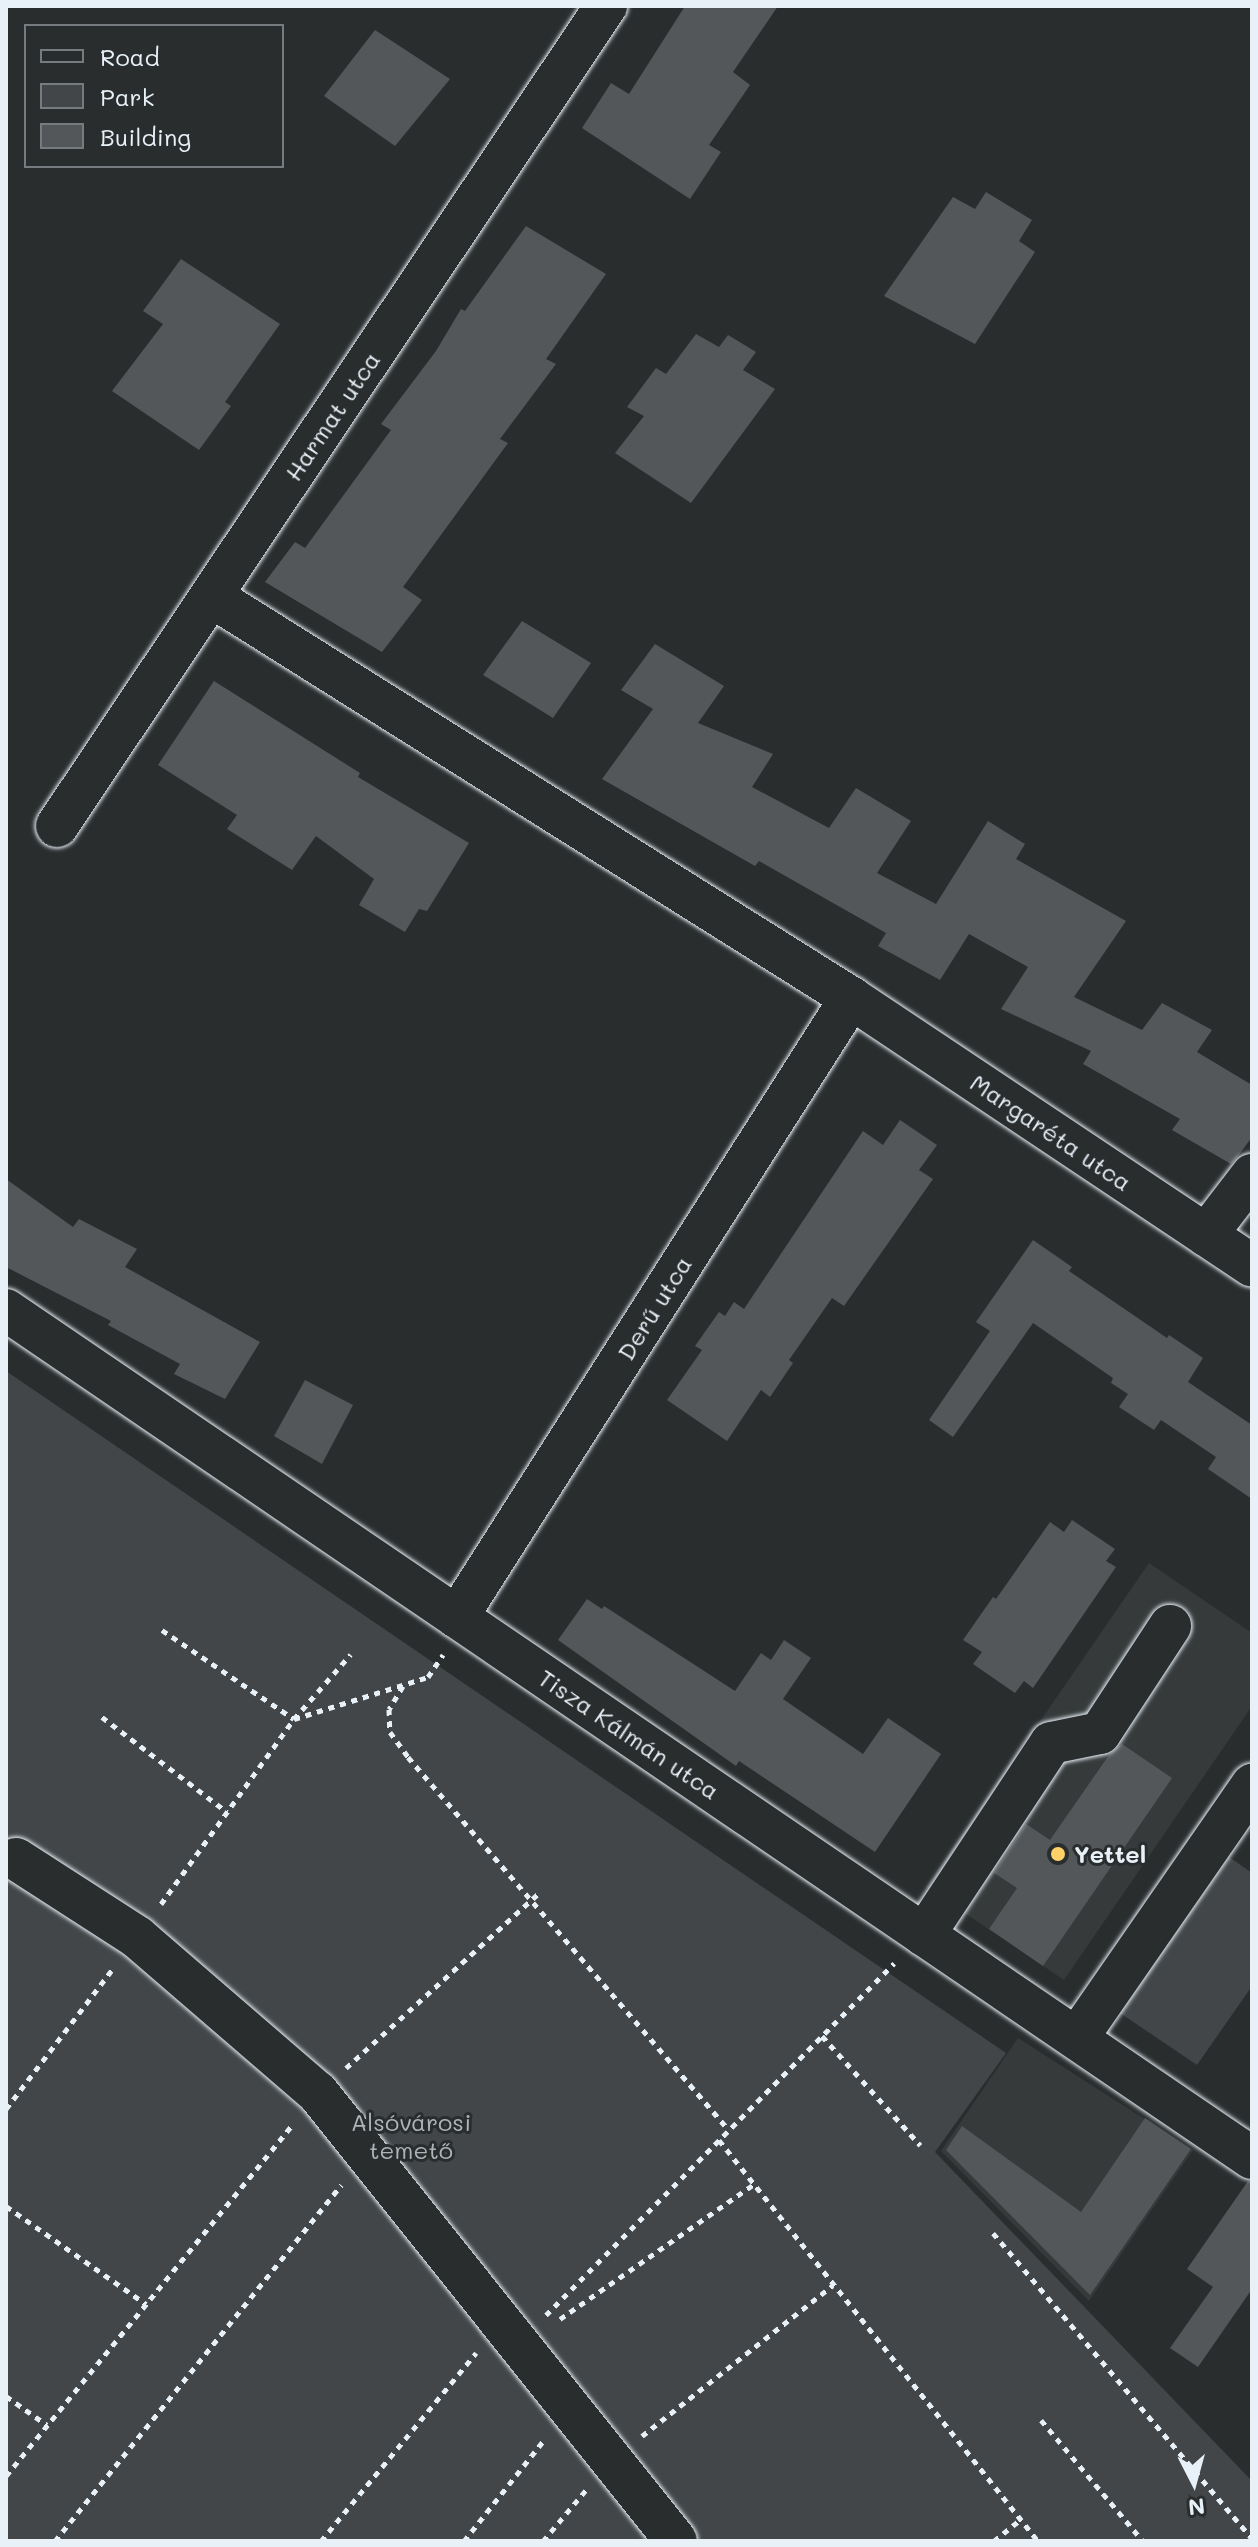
<!DOCTYPE html>
<html>
<head>
<meta charset="utf-8">
<style>
  body { margin:0 }
  #map { position:relative; width:1258px; height:2547px; overflow:hidden; background:#2a2d2e; font-family:Mali,sans-serif }
  div>[style] { position:absolute }
  .built>* { inset:0; background:#363a3b }
  .green>* { inset:0; background:#424648 }
  .building>* { inset:0; background:#535759 }
  .path>* { height:5px; margin-top:-2.5px; transform-origin:0; background:repeating-linear-gradient(90deg,#e8f1f8 0 6px,transparent 0 12px) }
  .roads { filter:drop-shadow(0 0 2px #e8f1f8) drop-shadow(0 0 2px #e8f1f8) }
  .minor>* { height:42px; margin:-21px; padding:0 21px; transform-origin:21px; border-radius:21px; background:#2a2d2e }
  .dots>* { width:22px; height:22px; translate:-50% -50%; box-sizing:border-box; border:4px solid #2a2d2e; border-radius:50% }
  span { translate:-50% -50%; white-space:nowrap; text-align:center; line-height:1.15; -webkit-text-stroke:6px #2a2d2e; paint-order:stroke }
  .street-label { font-size:24px; color:#e8f1f8 }
  .poi-label { font-size:24px; color:#e8f1f8; font-weight:700 }
  .left { translate:0 -50%; text-align:left }
  .park-label { font-size:24px; color:#aeb5ba }
  .frame { position:absolute; inset:0; border:8px solid #e8f1f8; pointer-events:none }
  .legend { position:absolute; left:24px; top:24px; width:260px; height:144px; box-sizing:border-box; background:#2a2d2e; border:2px solid #767b7f; margin:0; padding:10px 14px; list-style:none; font-size:24px; color:#e8f1f8 }
  .legend li { display:flex; align-items:center; gap:16px; height:40px }
  .legend b { width:40px; border:2px solid #767b7f }
  .north { position:absolute; left:1154px; top:2443px; width:80px; height:80px; -webkit-text-stroke:6px #2a2d2e; paint-order:stroke; rotate:174deg; font-size:22px; font-weight:700; line-height:32px; text-align:center; color:#e8f1f8 }
  .north::after { content:''; display:block; margin:auto; width:28px; height:36px; background:#e8f1f8; clip-path:polygon(50% 0,100% 100%,50% 72%,0 100%) }
</style>
</head>
<body>
<div id="map">
  <div class="built">
    <i style="clip-path:polygon(1149px 1563px,1252px 1633px,1252px 1706px,1064px 1980px,926px 1887px)"></i>
    <i style="clip-path:polygon(1018px 2038px,1193px 2150px,1089px 2301px,941px 2151px)"></i>
  </div>
  <div class="green">
    <i style="clip-path:polygon(6px 1371px,1006px 2053px,935px 2152px,1252px 2481px,1252px 2541px,6px 2541px)"></i>
    <i style="clip-path:polygon(1229px 1857px,1252px 1873px,1252px 1986px,1197px 2065px,1120px 2013px)"></i>
  </div>
  <div class="building">
    <i style="clip-path:polygon(685px 6px,778px 6px,733px 72px,750px 85px,709px 145px,721px 152px,690px 199px,582px 128px,611px 83px,629px 94px)"></i>
    <i style="clip-path:polygon(375px 30px,450px 79px,395px 146px,324px 96px)"></i>
    <i style="clip-path:polygon(986px 192px,1032px 220px,1019px 241px,1035px 252px,975px 344px,884px 296px,953px 197px,975px 209px)"></i>
    <i style="clip-path:polygon(526px 226px,606px 274px,546px 359px,556px 364px,500px 439px,508px 443px,403px 587px,422px 600px,382px 652px,265px 582px,295px 542px,305px 548px,391px 430px,381px 424px,436px 351px,461px 309px,465px 311px)"></i>
    <i style="clip-path:polygon(181px 259px,280px 324px,225px 402px,231px 406px,199px 450px,112px 391px,163px 324px,143px 311px)"></i>
    <i style="clip-path:polygon(696px 334px,719px 347px,728px 335px,756px 352px,743px 370px,775px 389px,691px 503px,615px 453px,644px 416px,627px 407px,656px 368px,666px 374px)"></i>
    <i style="clip-path:polygon(522px 621px,591px 663px,553px 718px,483px 675px)"></i>
    <i style="clip-path:polygon(655px 644px,724px 686px,698px 723px,773px 754px,752px 787px,829px 828px,856px 788px,911px 821px,877px 873px,936px 904px,988px 821px,1025px 844px,1016px 859px,1126px 921px,1074px 997px,1142px 1030px,1162px 1003px,1212px 1030px,1197px 1052px,1252px 1085px,1252px 1137px,1238px 1156px,1231px 1164px,1172px 1130px,1180px 1119px,1083px 1064px,1091px 1051px,1001px 1009px,1028px 967px,969px 934px,940px 980px,878px 946px,886px 933px,759px 861px,755px 866px,602px 779px,653px 709px,621px 690px)"></i>
    <i style="clip-path:polygon(214px 681px,360px 773px,358px 777px,469px 843px,427px 911px,419px 909px,405px 932px,359px 905px,374px 879px,316px 836px,292px 870px,227px 829px,237px 815px,158px 765px)"></i>
    <i style="clip-path:polygon(900px 1120px,937px 1145px,919px 1170px,933px 1179px,844px 1306px,832px 1298px,789px 1360px,793px 1363px,770px 1397px,761px 1390px,727px 1441px,667px 1400px,702px 1350px,695px 1346px,719px 1312px,725px 1316px,734px 1302px,744px 1309px,863px 1131px,883px 1145px)"></i>
    <i style="clip-path:polygon(6px 1179px,73px 1227px,79px 1219px,137px 1249px,125px 1267px,260px 1342px,225px 1399px,174px 1374px,180px 1364px,108px 1325px,111px 1321px,6px 1267px)"></i>
    <i style="clip-path:polygon(1033px 1240px,1072px 1267px,1069px 1271px,1167px 1338px,1169px 1335px,1203px 1358px,1188px 1382px,1252px 1425px,1252px 1499px,1208px 1469px,1216px 1457px,1161px 1420px,1154px 1430px,1119px 1407px,1128px 1394px,1111px 1383px,1113px 1378px,1033px 1323px,953px 1437px,929px 1420px,990px 1331px,976px 1322px)"></i>
    <i style="clip-path:polygon(305px 1380px,353px 1405px,322px 1464px,274px 1436px)"></i>
    <i style="clip-path:polygon(1072px 1520px,1115px 1549px,1106px 1561px,1116px 1567px,1033px 1688px,1024px 1681px,1015px 1693px,973px 1664px,982px 1652px,963px 1640px,993px 1597px,996px 1599px,1050px 1522px,1064px 1532px)"></i>
    <i style="clip-path:polygon(587px 1599px,602px 1609px,604px 1606px,735px 1691px,761px 1653px,771px 1660px,784px 1640px,811px 1658px,783px 1699px,863px 1754px,888px 1718px,941px 1754px,875px 1852px,739px 1761px,736px 1766px,558px 1640px)"></i>
    <i style="clip-path:polygon(1122px 1744px,1172px 1778px,1043px 1966px,989px 1929px,1017px 1888px,994px 1873px,1026px 1824px,1050px 1840px,1109px 1755px)"></i>
    <i style="clip-path:polygon(1145px 2118px,1191px 2149px,1090px 2295px,946px 2150px,962px 2126px,1081px 2212px)"></i>
    <i style="clip-path:polygon(1248px 2181px,1252px 2182px,1252px 2289px,1198px 2367px,1170px 2348px,1213px 2287px,1187px 2269px)"></i>
  </div>
  <div class="path">
    <i style="left:162px;top:1630px;width:159px;rotate:34deg"></i>
    <i style="left:294px;top:1719px;width:86px;rotate:-48.8deg"></i>
    <i style="left:403px;top:1686px;width:27px;rotate:121deg"></i>
    <i style="left:389px;top:1709px;width:23px;rotate:88deg"></i>
    <i style="left:390px;top:1732px;width:31px;rotate:54deg"></i>
    <i style="left:408px;top:1757px;width:492px;rotate:49.3deg"></i>
    <i style="left:102px;top:1717px;width:157px;rotate:37.2deg"></i>
    <i style="left:161px;top:1904px;width:228px;rotate:-54.3deg"></i>
    <i style="left:294px;top:1719px;width:140px;rotate:-17.4deg"></i>
    <i style="left:428px;top:1677px;width:27px;rotate:-56deg"></i>
    <i style="left:822px;top:2036px;width:147px;rotate:48deg"></i>
    <i style="left:346px;top:2068px;width:263px;rotate:-42.2deg"></i>
    <i style="left:6px;top:2109px;width:175px;rotate:-52.7deg"></i>
    <i style="left:719px;top:2140px;width:512px;rotate:51.5deg"></i>
    <i style="left:6px;top:2206px;width:171px;rotate:35deg"></i>
    <i style="left:993px;top:2233px;width:400px;rotate:49.7deg"></i>
    <i style="left:546px;top:2315px;width:495px;rotate:-45.3deg"></i>
    <i style="left:560px;top:2319px;width:236px;rotate:-34.8deg"></i>
    <i style="left:6px;top:2396px;width:50px;rotate:35.3deg"></i>
    <i style="left:1041px;top:2420px;width:158px;rotate:49.9deg"></i>
    <i style="left:642px;top:2436px;width:243px;rotate:-38.3deg"></i>
    <i style="left:6px;top:2476px;width:454px;rotate:-50.8deg"></i>
    <i style="left:55px;top:2541px;width:457px;rotate:-51.2deg"></i>
    <i style="left:321px;top:2541px;width:244px;rotate:-50.5deg"></i>
    <i style="left:464px;top:2541px;width:129px;rotate:-51.6deg"></i>
    <i style="left:543px;top:2541px;width:67px;rotate:-49.9deg"></i>
    <i style="left:994px;top:2541px;width:33px;rotate:-39deg"></i>
  </div>
  <div class="roads">
    <div class="minor">
      <i style="left:211px;top:596px;width:756px;rotate:32.13deg"></i>
      <i style="left:851px;top:998px;width:482px;rotate:33.7deg"></i>
      <i style="left:57px;top:826px;width:987px;rotate:-56.2deg"></i>
      <i style="left:1206px;top:1235px;width:76px;rotate:-52.5deg"></i>
      <i style="left:6px;top:1310px;width:1507px;rotate:34.24deg"></i>
      <i style="left:457px;top:1617px;width:734px;rotate:-57.52deg"></i>
      <i style="left:16px;top:1859px;width:144px;rotate:32.8deg"></i>
      <i style="left:137px;top:1937px;width:239px;rotate:40.8deg"></i>
      <i style="left:318px;top:2093px;width:573px;rotate:51.37deg"></i>
      <i style="left:924px;top:1935px;width:230px;rotate:-56.5deg"></i>
      <i style="left:1051px;top:1743px;width:50px;rotate:-11.5deg"></i>
      <i style="left:1100px;top:1733px;width:128px;rotate:-56.8deg"></i>
      <i style="left:1077px;top:2038px;width:308px;rotate:-55.3deg"></i>
    </div>
  </div>
  <div class="dots">
    <i style="left:1058px;top:1854px;background:#ffd166"></i>
  </div>
  <div class="street-label">
    <span style="left:332px;top:416px;rotate:-56deg">Harmat utca</span>
    <span style="left:1051px;top:1132px;rotate:34deg">Margaréta utca</span>
    <span style="left:654px;top:1308px;rotate:-58deg">Derű utca</span>
    <span style="left:629px;top:1734px;rotate:34deg">Tisza Kálmán utca</span>
  </div>
  <div class="poi-label">
    <span class="left" style="left:1074px;top:1854px">Yettel</span>
  </div>
  <div class="park-label">
    <span style="left:411px;top:2136px">Alsóvárosi<br>temető</span>
  </div>
  <div class="frame"></div>
  <ul class="legend">
  <li><b style="height:10px;background:#2a2d2e"></b>Road</li>
  <li><b style="height:22px;background:#424648"></b>Park</li>
  <li><b style="height:22px;background:#535759"></b>Building</li>
  </ul>
  <div class="north">N</div>
</div>
</body>
</html>
